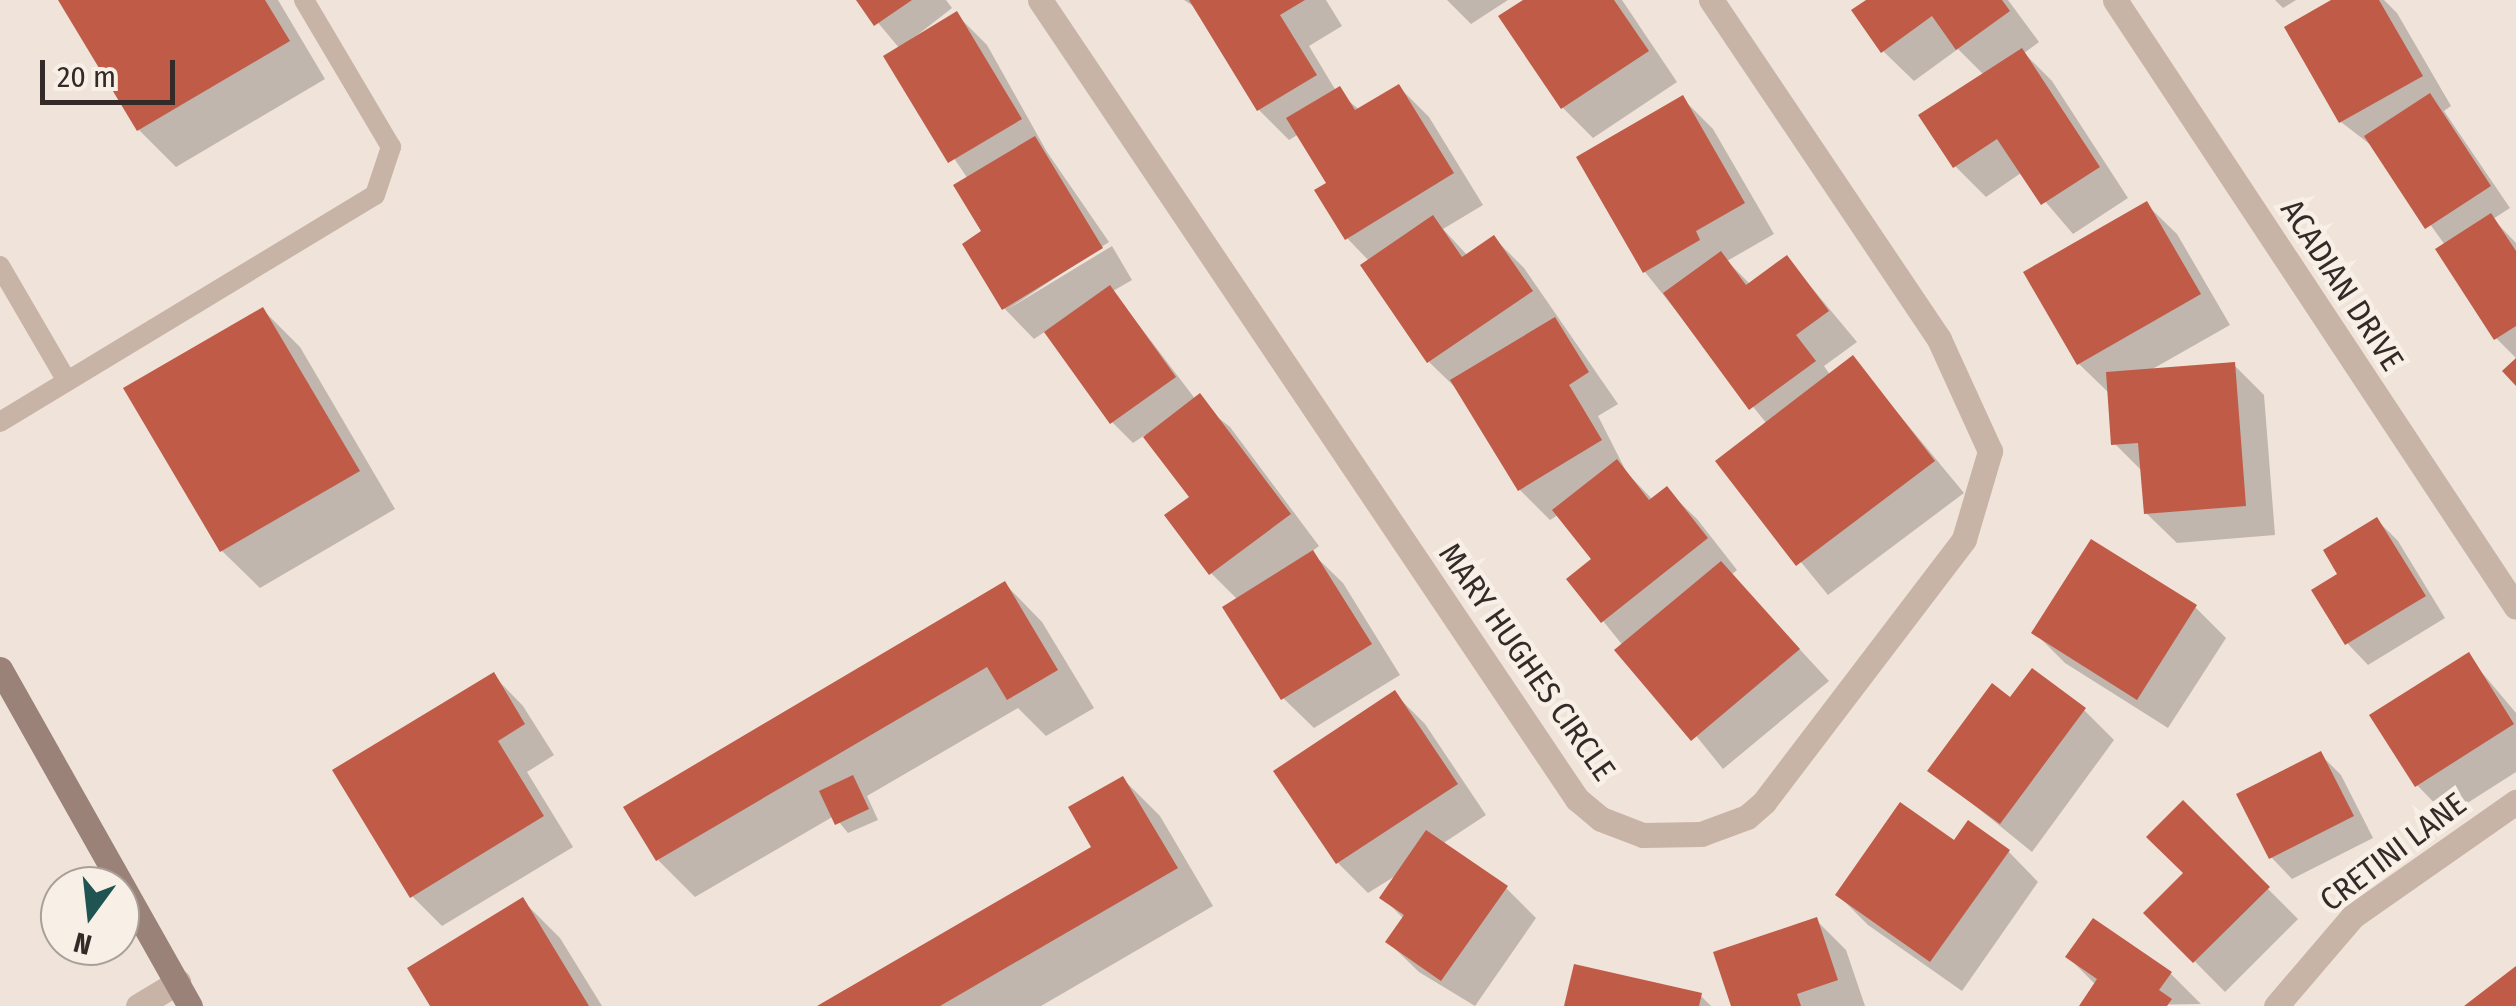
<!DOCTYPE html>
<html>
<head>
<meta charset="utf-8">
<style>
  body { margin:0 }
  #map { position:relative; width:2516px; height:1006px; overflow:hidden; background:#f0e4da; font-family:"Fira Sans Condensed",sans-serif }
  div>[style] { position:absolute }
  .shadow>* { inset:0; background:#0003 }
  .building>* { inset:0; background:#c05b48 }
  .service>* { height:20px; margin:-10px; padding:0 10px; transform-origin:10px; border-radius:10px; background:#c8b3a7 }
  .minor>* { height:25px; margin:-12.5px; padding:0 12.5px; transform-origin:12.5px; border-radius:12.5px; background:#c8b3a7 }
  .secondary>* { height:25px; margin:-12.5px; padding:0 12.5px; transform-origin:12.5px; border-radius:12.5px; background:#9b8278 }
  span { translate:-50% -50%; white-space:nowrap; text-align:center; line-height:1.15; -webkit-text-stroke:9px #f8efe6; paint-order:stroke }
  .street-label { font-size:32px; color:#342a27 }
  .north { position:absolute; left:40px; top:866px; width:100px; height:100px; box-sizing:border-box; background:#f8efe6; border:2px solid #aaa09a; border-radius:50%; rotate:195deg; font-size:28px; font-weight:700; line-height:40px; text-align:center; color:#342a27 }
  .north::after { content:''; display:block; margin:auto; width:35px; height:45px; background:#1f5453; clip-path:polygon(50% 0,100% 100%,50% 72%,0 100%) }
  .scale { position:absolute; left:40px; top:60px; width:135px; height:45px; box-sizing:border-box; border:5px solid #342a27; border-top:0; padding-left:12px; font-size:30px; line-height:35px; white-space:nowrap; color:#342a27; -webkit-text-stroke:8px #f8efe6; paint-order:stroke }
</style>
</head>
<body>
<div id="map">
  <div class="shadow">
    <i style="clip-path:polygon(61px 0,278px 0,325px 79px,176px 167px,139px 130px)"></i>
    <i style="clip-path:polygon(859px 0,946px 0,952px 8px,902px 47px,957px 15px,987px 45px,1047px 152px,1109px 242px,1008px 309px,1112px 246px,1132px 280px,1113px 291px,1196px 400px,1230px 427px,1319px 546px,1311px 552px,1343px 583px,1400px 675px,1314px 728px,1283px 698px,1238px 600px,1211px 573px,1192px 498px,1145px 435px,1133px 443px,1112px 422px,1046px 331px,1034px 339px,1004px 308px,968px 179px,886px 57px,900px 49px)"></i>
    <i style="clip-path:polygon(1184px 0,1326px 0,1342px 26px,1309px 46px,1336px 91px,1360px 110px,1399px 87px,1429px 117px,1483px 205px,1443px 229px,1468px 256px,1494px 238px,1524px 268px,1618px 404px,1598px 416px,1627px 473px,1653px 500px,1666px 489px,1697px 519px,1737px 570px,1731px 575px,1829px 681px,1723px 769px,1569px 579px,1595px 560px,1558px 515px,1550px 520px,1520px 490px,1461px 393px,1429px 362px,1363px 266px,1369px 261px,1347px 238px,1329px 184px,1299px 134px,1289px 140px,1259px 110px,1198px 9px)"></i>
    <i style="clip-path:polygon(1447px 0,1508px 0,1471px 24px)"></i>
    <i style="clip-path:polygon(1528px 0,1622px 0,1677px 82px,1593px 138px,1563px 108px)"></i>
    <i style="clip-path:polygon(1870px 0,2008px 0,2039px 42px,2024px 53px,2052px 81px,2128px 198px,2073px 234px,2021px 173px,1986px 197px,1955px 166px,1984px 75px,1958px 49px,1914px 81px,1883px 51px)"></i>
    <i style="clip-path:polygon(2275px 0,2296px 0,2283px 8px)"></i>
    <i style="clip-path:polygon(2333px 0,2384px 0,2397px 13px,2451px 106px,2444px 111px,2510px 208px,2493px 219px,2516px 243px,2516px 358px,2496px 338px,2445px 245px,2376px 149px,2341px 122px)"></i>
    <i style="clip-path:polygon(1682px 98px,1713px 129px,1774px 234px,1727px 261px,1751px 285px,1787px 258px,1857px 342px,1824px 366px,1831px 376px,1853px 359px,1964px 493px,1828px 595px,1718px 461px,1767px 424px,1645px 272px,1580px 158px)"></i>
    <i style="clip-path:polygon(2146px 204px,2177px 234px,2230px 325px,2149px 371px,2234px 365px,2264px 395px,2275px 535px,2177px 543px,2146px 513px,2143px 472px,2114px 443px,2110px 394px,2079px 364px,2026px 273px)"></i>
    <i style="clip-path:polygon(263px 310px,300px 347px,395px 509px,260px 588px,222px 551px)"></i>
    <i style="clip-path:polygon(2377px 520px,2398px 541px,2445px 618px,2368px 665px,2347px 643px,2341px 575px)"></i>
    <i style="clip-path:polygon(1005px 584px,1042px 622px,1094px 708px,1046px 736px,1018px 708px,867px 796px,878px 820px,848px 833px,834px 816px,695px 897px,658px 860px)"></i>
    <i style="clip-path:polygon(2195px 607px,2226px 638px,2168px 728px,2065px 663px,2035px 633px)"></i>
    <i style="clip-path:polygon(2468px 656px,2516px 713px,2516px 772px,2447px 816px,2417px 785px)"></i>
    <i style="clip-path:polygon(493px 675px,523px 706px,554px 755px,527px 772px,573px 847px,442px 926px,412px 896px)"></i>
    <i style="clip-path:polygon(1395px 694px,1425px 724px,1486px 815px,1442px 844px,1506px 888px,1536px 918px,1475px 1006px,1419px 972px,1388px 942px,1404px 919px,1383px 898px,1400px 873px,1368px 893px,1338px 863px)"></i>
    <i style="clip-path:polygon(2011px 701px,2084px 710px,2114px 740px,2032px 852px,1931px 770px)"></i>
    <i style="clip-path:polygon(2320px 754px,2341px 775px,2373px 838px,2292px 879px,2271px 857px)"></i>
    <i style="clip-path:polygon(1123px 779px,1160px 816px,1213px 906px,1041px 1006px,822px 1006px,1094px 848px)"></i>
    <i style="clip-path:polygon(2183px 804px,2298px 919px,2225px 992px,2147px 913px,2186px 874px)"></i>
    <i style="clip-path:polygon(1954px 843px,2008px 851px,2038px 882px,1962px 991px,1868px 925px,1838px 895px)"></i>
    <i style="clip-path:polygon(523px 901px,560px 938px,602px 1006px,433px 1006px)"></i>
    <i style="clip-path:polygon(1816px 920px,1846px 950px,1865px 1006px,1734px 1006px)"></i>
    <i style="clip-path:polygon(2068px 957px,2171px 974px,2201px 1004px,2082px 1006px,2096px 985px)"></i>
    <i style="clip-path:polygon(1700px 995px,1711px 1006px,1567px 1006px)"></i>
  </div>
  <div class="building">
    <i style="clip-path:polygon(58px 0,265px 0,290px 41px,137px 131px)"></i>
    <i style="clip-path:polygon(856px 0,912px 0,874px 26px)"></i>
    <i style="clip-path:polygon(1189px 0,1305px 0,1280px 15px,1317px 75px,1257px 111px)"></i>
    <i style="clip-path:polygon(1523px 0,1614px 0,1649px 51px,1561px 109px,1498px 16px)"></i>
    <i style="clip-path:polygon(1866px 0,2002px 0,2010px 11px,1956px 50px,1932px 16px,1881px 53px,1851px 10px)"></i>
    <i style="clip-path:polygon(2331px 0,2379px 0,2423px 76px,2339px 123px,2284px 27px)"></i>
    <i style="clip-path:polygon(957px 11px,1022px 119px,948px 163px,883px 56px)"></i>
    <i style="clip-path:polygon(2022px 48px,2100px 167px,2041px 205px,1997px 139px,1953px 168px,1918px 115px)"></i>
    <i style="clip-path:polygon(1399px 84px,1454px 173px,1345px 240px,1314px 190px,1326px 183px,1286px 118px,1340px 86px,1355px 110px)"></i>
    <i style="clip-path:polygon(2430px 93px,2491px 186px,2425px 229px,2364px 136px)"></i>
    <i style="clip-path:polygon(1683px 95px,1745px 203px,1696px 231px,1700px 240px,1643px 273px,1576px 157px)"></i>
    <i style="clip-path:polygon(1035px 136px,1103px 248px,1002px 310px,962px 244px,981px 231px,953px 185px)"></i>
    <i style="clip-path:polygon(2147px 201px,2201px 294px,2077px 365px,2023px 272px)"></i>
    <i style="clip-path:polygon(2491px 213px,2516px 251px,2516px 326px,2494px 340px,2435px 249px)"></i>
    <i style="clip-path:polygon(1433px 215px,1462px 257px,1494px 235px,1533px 291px,1427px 363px,1360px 265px)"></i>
    <i style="clip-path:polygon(1721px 251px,1746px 285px,1787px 255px,1829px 311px,1796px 335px,1816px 361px,1749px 410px,1663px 293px)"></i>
    <i style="clip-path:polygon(1110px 285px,1176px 377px,1110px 424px,1044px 332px)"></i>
    <i style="clip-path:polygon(263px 307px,360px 471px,220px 552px,123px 388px)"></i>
    <i style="clip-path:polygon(1555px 317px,1589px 372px,1569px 385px,1602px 440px,1518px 491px,1450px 380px)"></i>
    <i style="clip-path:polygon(1853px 355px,1935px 461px,1796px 566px,1715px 461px)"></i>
    <i style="clip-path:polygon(2516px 358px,2516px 386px,2502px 371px)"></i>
    <i style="clip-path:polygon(2235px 362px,2246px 506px,2144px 514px,2138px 443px,2111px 445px,2106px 372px)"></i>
    <i style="clip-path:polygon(1200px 393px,1291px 514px,1209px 575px,1164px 515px,1189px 497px,1143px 437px)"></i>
    <i style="clip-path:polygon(1617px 459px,1649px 500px,1667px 486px,1708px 538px,1601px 623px,1566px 579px,1591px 559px,1552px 510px)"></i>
    <i style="clip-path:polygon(2377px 517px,2426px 596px,2345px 645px,2311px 590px,2337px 574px,2323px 550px)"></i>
    <i style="clip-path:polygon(2091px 539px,2197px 605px,2137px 700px,2031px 633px)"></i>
    <i style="clip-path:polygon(1313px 550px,1372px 644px,1281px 700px,1222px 607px)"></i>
    <i style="clip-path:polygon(1721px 561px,1800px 649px,1691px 741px,1614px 650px)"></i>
    <i style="clip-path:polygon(1005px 581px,1058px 670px,1007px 700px,987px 667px,656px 861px,623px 807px)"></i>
    <i style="clip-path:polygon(2469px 652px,2514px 724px,2415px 787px,2369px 715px)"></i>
    <i style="clip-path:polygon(2032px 668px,2086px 708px,2000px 824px,1927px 771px,1992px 683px,2010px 697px)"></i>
    <i style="clip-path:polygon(494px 672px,525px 724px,498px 741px,544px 816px,410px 898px,332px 770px)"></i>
    <i style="clip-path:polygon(1395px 690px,1458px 784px,1336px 864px,1273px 771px)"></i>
    <i style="clip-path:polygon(2321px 751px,2354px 816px,2269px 859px,2236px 794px)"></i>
    <i style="clip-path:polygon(853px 775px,869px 809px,835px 825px,819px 791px)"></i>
    <i style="clip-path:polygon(1123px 776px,1178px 868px,940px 1006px,817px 1006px,1091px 847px,1068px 807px)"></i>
    <i style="clip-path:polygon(2183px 800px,2270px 887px,2193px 963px,2143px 913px,2183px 873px,2146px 837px)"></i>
    <i style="clip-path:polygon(1900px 802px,1954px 840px,1968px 820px,2010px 850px,1930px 962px,1835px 895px)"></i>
    <i style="clip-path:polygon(1426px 830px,1508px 886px,1441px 981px,1385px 942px,1404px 915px,1379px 898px)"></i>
    <i style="clip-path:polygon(523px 897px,589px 1006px,430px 1006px,407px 968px)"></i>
    <i style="clip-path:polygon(1817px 917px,1838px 980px,1797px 994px,1801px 1006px,1731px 1006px,1713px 952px)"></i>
    <i style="clip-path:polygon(2093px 918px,2172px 972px,2159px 990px,2172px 999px,2167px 1006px,2079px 1006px,2097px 979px,2065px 957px)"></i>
    <i style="clip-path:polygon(1574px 964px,1702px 993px,1699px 1006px,1564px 1006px)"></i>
    <i style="clip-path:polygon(2516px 966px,2516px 1006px,2464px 1006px)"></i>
  </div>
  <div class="service">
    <i style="left:0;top:266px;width:133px;rotate:59.8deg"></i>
    <i style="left:0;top:422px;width:438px;rotate:-31.2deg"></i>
    <i style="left:375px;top:195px;width:51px;rotate:-71.6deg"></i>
    <i style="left:391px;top:147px;width:171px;rotate:-120.6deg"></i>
  </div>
  <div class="minor">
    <i style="left:1040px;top:0;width:963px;rotate:56.1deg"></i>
    <i style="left:1577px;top:799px;width:31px;rotate:40deg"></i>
    <i style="left:1601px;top:819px;width:45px;rotate:20.9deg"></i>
    <i style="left:1643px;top:835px;width:58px;rotate:-1deg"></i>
    <i style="left:1701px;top:834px;width:49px;rotate:-20.3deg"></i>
    <i style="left:1747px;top:817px;width:23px;rotate:-41deg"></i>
    <i style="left:1764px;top:802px;width:330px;rotate:-52.7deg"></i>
    <i style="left:1964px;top:539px;width:92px;rotate:-73.5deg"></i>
    <i style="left:1990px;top:451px;width:123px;rotate:-114.5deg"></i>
    <i style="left:1939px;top:339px;width:409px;rotate:-123.9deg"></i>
    <i style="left:2115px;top:0;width:727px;rotate:56.55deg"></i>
    <i style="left:138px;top:1006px;width:47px;rotate:-31deg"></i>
    <i style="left:2276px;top:1006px;width:118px;rotate:-49.5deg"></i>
    <i style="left:2353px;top:916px;width:199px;rotate:-35deg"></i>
  </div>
  <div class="secondary">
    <i style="left:0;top:669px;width:387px;rotate:60.6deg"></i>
  </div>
  <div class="street-label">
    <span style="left:2342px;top:285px;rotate:57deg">ACADIAN DRIVE</span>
    <span style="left:1527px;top:662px;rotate:55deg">MARY HUGHES CIRCLE</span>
    <span style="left:2393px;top:852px;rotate:-37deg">CRETINI LANE</span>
  </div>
  <div class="north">N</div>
  <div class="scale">20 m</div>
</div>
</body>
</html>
